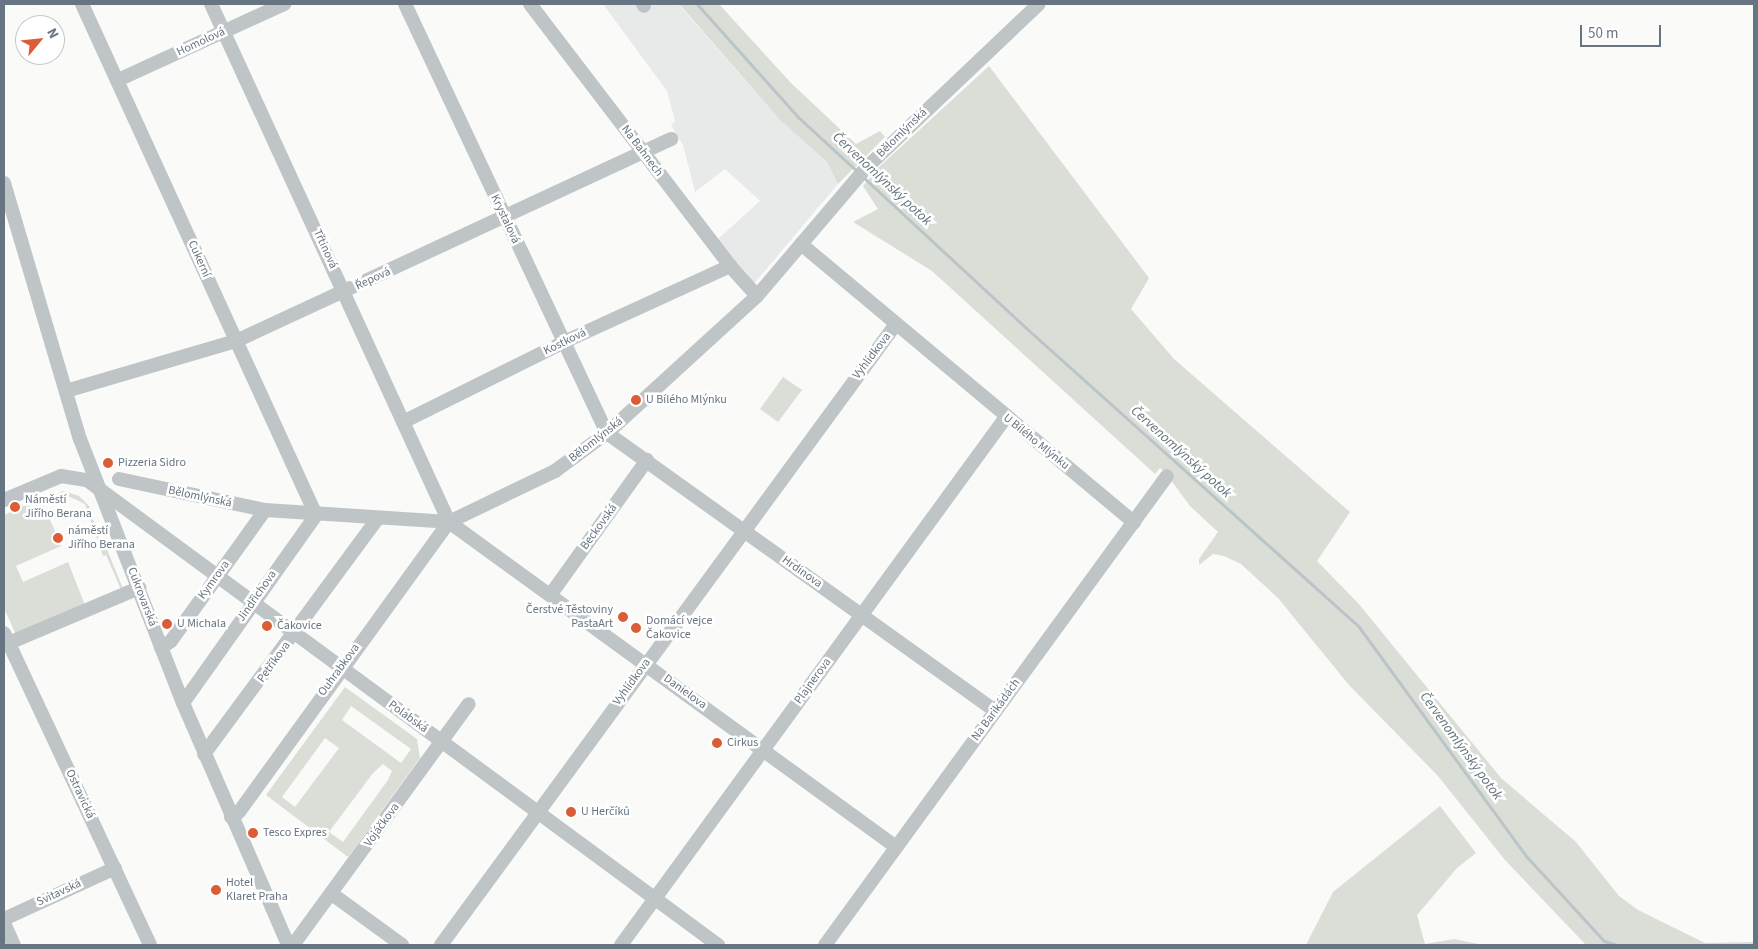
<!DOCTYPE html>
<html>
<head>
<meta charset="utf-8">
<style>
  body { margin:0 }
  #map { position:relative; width:1758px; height:949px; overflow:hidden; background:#fafaf8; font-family:"Source Sans 3",sans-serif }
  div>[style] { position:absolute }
  .built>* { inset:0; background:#e8e9e9 }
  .green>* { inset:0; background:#daded7 }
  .stream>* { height:3px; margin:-1.5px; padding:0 1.5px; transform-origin:1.5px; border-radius:1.5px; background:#bac5c9 }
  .minor>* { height:14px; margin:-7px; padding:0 7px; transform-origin:7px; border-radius:7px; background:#bfc4c7 }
  .dots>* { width:14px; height:14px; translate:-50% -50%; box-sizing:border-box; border:2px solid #fff; border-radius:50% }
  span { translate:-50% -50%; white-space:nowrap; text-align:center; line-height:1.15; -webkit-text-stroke:5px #fff; paint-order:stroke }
  .street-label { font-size:12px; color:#667581 }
  .poi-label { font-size:12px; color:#667581 }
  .left { translate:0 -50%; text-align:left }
  .right { translate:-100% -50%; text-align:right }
  .water-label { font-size:14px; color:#61747b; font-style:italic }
  .frame { position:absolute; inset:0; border:5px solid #667581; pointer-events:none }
  .north { position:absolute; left:15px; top:15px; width:50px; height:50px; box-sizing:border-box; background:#fff; border:1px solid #c2c8cd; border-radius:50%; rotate:62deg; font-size:14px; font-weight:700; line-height:20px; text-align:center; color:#667581 }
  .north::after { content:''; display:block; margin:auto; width:18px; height:22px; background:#da5d37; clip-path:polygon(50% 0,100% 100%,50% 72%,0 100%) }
  .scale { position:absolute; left:1580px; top:25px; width:81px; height:22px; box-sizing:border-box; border:2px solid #667581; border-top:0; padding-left:6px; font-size:15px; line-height:18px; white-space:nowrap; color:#667581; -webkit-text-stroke:4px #fff; paint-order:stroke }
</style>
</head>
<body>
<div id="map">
  <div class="built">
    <i style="clip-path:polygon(603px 4px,679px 5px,780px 120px,827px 162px,838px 184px,752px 286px,717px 240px,760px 201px,725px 169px,695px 192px,683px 145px,671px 125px,675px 121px,667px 91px)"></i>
  </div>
  <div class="green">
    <i style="clip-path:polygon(668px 4px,719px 4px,791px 83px,856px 144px,880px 131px,885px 137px,838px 184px,827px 162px,780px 120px,680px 5px)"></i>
    <i style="clip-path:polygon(989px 66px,1149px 278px,1131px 309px,1174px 359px,1350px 512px,1317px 561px,1358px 603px,1501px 778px,1576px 842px,1619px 896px,1638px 910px,1705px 943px,1754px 942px,1754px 945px,1586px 945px,1505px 860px,1438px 776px,1349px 685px,1278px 598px,1241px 564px,1224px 556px,1213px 554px,1199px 565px,1199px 559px,1218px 532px,1190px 506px,1168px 476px,1160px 468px,1155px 474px,932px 271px,853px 222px,878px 209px,863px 186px,879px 167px)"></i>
    <i style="clip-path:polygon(783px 377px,802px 390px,778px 422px,760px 409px)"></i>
    <i style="clip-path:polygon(64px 491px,79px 496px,89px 506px,103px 548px,106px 547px,124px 591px,122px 592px,106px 555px,103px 556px,85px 504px,66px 495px,50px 498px,48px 495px)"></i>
    <i style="clip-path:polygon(41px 498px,61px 546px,16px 566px,23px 582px,68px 562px,85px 605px,17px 637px,4px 608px,4px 515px)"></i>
    <i style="clip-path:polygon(evenodd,345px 687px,417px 739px,420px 758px,348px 857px,266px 795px,345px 687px,351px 706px,411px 749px,401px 763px,342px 720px,351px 706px,345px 687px,325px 738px,339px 748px,295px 807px,282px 797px,325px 738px,345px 687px,383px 764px,392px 771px,388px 780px,343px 842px,329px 832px,373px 773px,383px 764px)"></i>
    <i style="clip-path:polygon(1440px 806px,1476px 853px,1457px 868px,1417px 915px,1425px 944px,1454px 939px,1483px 945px,1306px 945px,1333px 892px)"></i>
  </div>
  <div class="stream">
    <i style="left:697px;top:4px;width:152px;rotate:48.2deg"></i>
    <i style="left:798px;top:117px;width:80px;rotate:42.5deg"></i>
    <i style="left:863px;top:177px;width:221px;rotate:42.8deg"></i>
    <i style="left:1025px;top:327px;width:449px;rotate:41.9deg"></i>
    <i style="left:1359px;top:627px;width:285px;rotate:53.9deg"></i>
    <i style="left:1527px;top:857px;width:114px;rotate:47.5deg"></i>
    <i style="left:1604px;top:941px;width:14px;rotate:17deg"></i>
  </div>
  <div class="minor">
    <i style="left:82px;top:4px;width:562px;rotate:65.4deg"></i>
    <i style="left:211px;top:4px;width:570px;rotate:65.32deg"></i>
    <i style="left:405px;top:4px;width:474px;rotate:64.8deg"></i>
    <i style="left:607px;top:433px;width:477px;rotate:35.6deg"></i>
    <i style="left:530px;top:4px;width:330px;rotate:52.6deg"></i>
    <i style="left:730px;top:266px;width:40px;rotate:48deg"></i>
    <i style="left:643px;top:4px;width:2px;rotate:63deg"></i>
    <i style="left:118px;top:80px;width:183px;rotate:-24.6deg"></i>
    <i style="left:4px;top:183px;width:267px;rotate:73.5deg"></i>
    <i style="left:80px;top:439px;width:283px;rotate:68.7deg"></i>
    <i style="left:183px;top:703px;width:264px;rotate:66.5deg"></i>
    <i style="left:801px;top:244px;width:434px;rotate:39.9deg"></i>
    <i style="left:66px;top:391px;width:177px;rotate:-16.4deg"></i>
    <i style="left:236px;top:341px;width:480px;rotate:-24.9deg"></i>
    <i style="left:403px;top:422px;width:180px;rotate:-26.4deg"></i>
    <i style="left:564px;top:342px;width:183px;rotate:-24.6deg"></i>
    <i style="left:119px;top:479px;width:149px;rotate:12deg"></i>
    <i style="left:265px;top:510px;width:184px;rotate:3.7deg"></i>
    <i style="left:449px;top:522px;width:118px;rotate:-25.7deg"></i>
    <i style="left:555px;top:471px;width:64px;rotate:-36.2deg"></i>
    <i style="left:607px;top:433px;width:203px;rotate:-42.4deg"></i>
    <i style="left:757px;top:296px;width:168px;rotate:-49.6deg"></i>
    <i style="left:866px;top:168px;width:238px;rotate:-43.5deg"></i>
    <i style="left:4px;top:500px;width:62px;rotate:-22.8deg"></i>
    <i style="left:61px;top:476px;width:26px;rotate:9deg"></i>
    <i style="left:87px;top:480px;width:784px;rotate:36.39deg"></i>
    <i style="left:449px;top:522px;width:553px;rotate:36.02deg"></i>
    <i style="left:551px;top:594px;width:165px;rotate:-54.4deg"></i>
    <i style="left:4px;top:633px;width:344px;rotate:64.9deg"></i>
    <i style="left:4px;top:645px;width:147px;rotate:-22.9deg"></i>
    <i style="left:161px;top:648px;width:12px;rotate:-35deg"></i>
    <i style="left:171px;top:641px;width:161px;rotate:-54.3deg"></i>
    <i style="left:183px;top:703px;width:230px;rotate:-54.7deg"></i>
    <i style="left:204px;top:754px;width:292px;rotate:-53.6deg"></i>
    <i style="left:231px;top:817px;width:9px;rotate:-32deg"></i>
    <i style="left:239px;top:812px;width:358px;rotate:-54.1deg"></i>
    <i style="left:332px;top:894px;width:87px;rotate:36.1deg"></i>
    <i style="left:4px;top:919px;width:122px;rotate:-24.7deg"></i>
    <i style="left:4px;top:923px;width:24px;rotate:66deg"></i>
    <i style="left:293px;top:945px;width:298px;rotate:-53.9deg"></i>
    <i style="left:441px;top:945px;width:770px;rotate:-53.77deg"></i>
    <i style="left:621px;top:945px;width:653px;rotate:-53.9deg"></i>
    <i style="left:825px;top:945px;width:580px;rotate:-53.9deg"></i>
  </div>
  <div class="dots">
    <i style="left:636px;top:400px;background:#da5d37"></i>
    <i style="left:108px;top:463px;background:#da5d37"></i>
    <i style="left:15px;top:507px;background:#da5d37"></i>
    <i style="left:58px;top:538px;background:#da5d37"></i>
    <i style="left:623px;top:617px;background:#da5d37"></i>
    <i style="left:167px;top:624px;background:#da5d37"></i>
    <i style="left:267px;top:626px;background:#da5d37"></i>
    <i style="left:636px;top:628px;background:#da5d37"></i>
    <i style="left:717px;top:743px;background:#da5d37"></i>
    <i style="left:571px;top:812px;background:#da5d37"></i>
    <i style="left:253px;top:833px;background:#da5d37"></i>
    <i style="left:216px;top:890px;background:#da5d37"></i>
  </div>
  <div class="street-label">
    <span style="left:201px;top:42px;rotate:-25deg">Homolová</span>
    <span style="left:902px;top:133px;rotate:-44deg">Bělomlýnská</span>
    <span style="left:642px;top:151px;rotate:53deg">Na Bahnech</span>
    <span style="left:505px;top:219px;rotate:65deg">Krystalová</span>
    <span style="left:325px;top:249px;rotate:65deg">Třtinová</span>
    <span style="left:199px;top:259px;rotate:66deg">Cukerní</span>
    <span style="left:373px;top:279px;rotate:-25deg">Řepová</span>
    <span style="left:565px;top:342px;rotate:-26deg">Kostková</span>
    <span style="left:872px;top:356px;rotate:-53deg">Vyhlídkova</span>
    <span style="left:596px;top:440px;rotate:-38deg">Bělomlýnská</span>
    <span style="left:1036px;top:442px;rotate:39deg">U Bílého Mlýnku</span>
    <span style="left:200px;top:497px;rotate:12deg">Bělomlýnská</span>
    <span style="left:599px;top:527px;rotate:-54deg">Beckovská</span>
    <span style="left:802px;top:572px;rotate:35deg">Hrdinova</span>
    <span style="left:214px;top:580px;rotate:-54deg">Kymrova</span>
    <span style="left:257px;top:596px;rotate:-55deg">Jindřichova</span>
    <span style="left:142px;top:597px;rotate:69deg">Cukrovarská</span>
    <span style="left:274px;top:662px;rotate:-54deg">Petříkova</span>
    <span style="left:339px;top:670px;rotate:-54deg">Ouhrabkova</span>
    <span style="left:813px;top:681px;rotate:-54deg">Plajnerova</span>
    <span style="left:632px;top:682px;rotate:-54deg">Vyhlídkova</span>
    <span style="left:685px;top:692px;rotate:36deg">Danielova</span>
    <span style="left:996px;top:710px;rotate:-54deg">Na Barikádách</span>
    <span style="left:408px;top:717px;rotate:36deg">Polabská</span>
    <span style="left:80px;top:794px;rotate:65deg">Ostravická</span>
    <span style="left:382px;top:825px;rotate:-54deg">Vojáčkova</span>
    <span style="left:59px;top:893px;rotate:-25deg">Svitavská</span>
  </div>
  <div class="poi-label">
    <span class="left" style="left:646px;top:400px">U Bílého Mlýnku</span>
    <span class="left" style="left:118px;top:463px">Pizzeria Sidro</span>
    <span class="left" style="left:25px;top:507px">Náměstí<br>Jiřího Berana</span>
    <span class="left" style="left:68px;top:538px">náměstí<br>Jiřího Berana</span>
    <span class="right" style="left:613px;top:617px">Čerstvé Těstoviny<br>PastaArt</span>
    <span class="left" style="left:646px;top:628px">Domácí vejce<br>Čakovice</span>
    <span class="left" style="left:177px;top:624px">U Michala</span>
    <span class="left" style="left:277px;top:626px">Čakovice</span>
    <span class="left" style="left:727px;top:743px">Cirkus</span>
    <span class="left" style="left:581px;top:812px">U Herčíků</span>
    <span class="left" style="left:263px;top:833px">Tesco Expres</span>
    <span class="left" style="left:226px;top:890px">Hotel<br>Klaret Praha</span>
  </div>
  <div class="water-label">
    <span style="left:882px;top:179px;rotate:43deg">Červenomlýnský potok</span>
    <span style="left:1181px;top:452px;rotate:42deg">Červenomlýnský potok</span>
    <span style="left:1461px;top:746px;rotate:54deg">Červenomlýnský potok</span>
  </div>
  <div class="frame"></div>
  <div class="north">N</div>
  <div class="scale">50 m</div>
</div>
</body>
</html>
